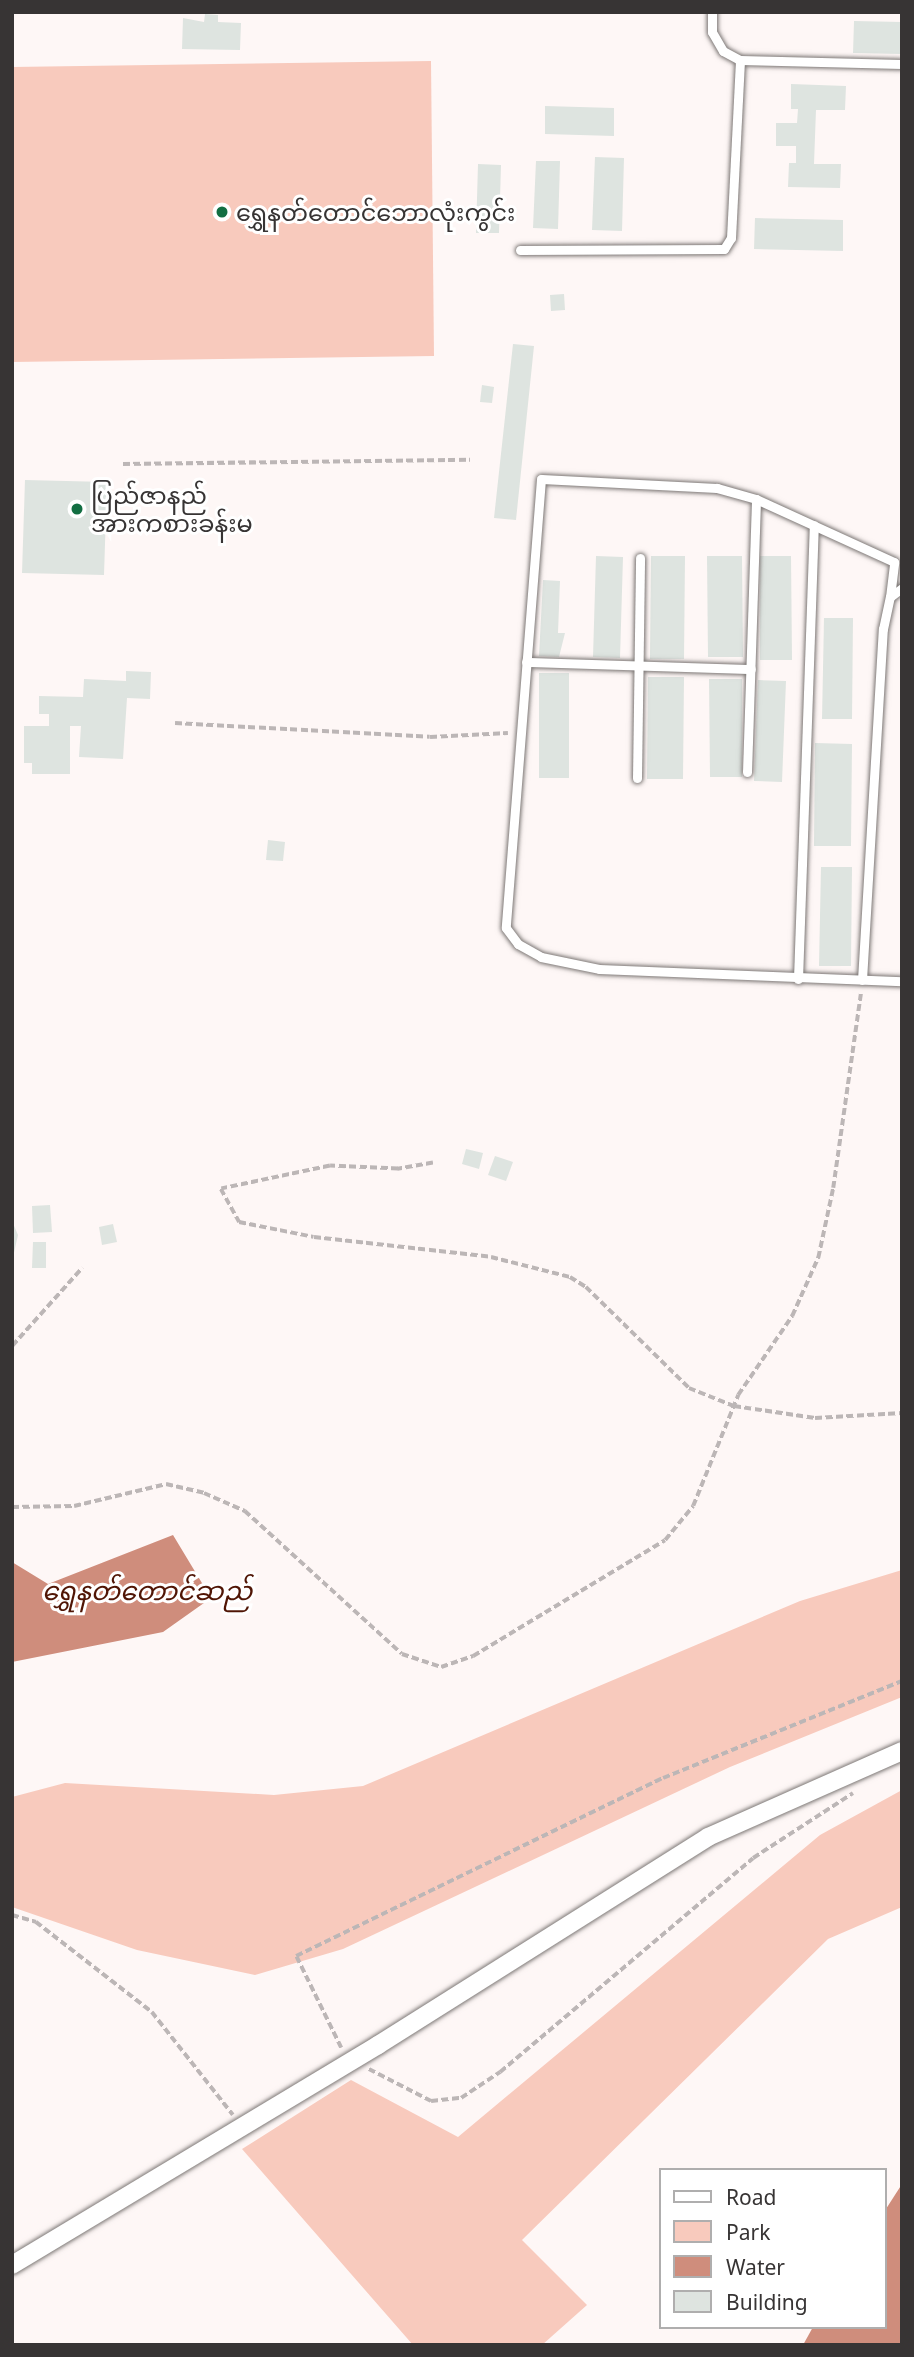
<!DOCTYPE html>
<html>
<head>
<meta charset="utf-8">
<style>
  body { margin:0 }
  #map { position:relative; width:914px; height:2357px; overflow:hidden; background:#fef7f6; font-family:"Noto Sans","Noto Sans Myanmar",sans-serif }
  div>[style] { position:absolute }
  .green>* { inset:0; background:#f8cabd }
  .water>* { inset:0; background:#cf8d7c }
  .building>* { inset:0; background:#dee4e0 }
  .path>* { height:3.5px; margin-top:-1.75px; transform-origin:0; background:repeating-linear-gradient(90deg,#bcb6b6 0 7px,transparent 0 10.5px) }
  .roads { filter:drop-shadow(0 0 2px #7d7876) drop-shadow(0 0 2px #7d7876) }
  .lane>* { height:9px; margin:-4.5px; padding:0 4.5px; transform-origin:4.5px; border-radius:4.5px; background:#fff }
  .street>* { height:18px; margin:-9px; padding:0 9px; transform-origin:9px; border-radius:9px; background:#fff }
  .dots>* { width:19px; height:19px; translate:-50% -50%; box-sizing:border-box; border:4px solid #fff; border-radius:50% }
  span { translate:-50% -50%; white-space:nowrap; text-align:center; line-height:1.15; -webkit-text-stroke:6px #fff; paint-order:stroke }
  .poi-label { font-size:24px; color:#373434 }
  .left { translate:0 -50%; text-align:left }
  .water-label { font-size:26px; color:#501505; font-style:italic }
  .frame { position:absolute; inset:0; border:14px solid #373434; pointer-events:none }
  .legend { position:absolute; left:659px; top:2168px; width:228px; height:161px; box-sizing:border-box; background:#fff; border:2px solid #afaeae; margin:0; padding:9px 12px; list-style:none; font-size:21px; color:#373434 }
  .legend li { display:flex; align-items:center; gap:14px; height:35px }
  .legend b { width:35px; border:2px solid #afaeae }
</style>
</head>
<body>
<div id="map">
  <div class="green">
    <i style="clip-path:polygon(431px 61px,434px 356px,12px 362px,12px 67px)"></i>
    <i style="clip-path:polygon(902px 1570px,902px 1697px,730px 1767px,343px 1949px,255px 1975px,137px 1950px,12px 1907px,12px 1797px,65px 1783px,274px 1795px,363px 1786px,800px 1601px)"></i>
    <i style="clip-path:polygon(902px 1790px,902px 1907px,828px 1939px,522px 2240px,587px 2305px,542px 2345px,413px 2345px,242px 2149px,351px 2080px,458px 2137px,820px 1835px)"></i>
  </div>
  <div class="water">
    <i style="clip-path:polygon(173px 1535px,211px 1598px,163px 1632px,12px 1662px,12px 1562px,48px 1584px)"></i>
    <i style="clip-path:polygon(902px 2184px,902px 2345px,803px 2345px,813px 2327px,884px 2327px,884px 2212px)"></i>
  </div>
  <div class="building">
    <i style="clip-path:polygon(205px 14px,218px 15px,218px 22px,241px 23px,240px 50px,182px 49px,183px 18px,204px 22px)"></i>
    <i style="clip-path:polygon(854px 21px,902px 22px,902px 54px,853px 53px)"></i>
    <i style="clip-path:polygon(791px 84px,846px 86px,845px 110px,816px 110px,814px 164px,841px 164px,840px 188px,788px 187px,789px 163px,796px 163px,796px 146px,776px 146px,776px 123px,797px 123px,798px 109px,791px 109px)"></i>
    <i style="clip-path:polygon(545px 106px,614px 108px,614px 136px,545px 134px)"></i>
    <i style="clip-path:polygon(595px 157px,624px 158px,622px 231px,592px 230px)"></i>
    <i style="clip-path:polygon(536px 161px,560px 161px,558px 229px,533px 228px)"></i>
    <i style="clip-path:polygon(478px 164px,501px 165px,499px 233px,476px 233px)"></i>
    <i style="clip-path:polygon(755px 218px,843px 220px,843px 251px,754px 249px)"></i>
    <i style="clip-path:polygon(564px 294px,565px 310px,551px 311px,550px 295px)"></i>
    <i style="clip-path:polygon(513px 344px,534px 346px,516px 520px,494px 518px)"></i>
    <i style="clip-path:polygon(482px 385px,494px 387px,492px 403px,480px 402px)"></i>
    <i style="clip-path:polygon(25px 480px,107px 482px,104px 575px,22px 573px)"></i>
    <i style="clip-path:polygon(596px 556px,623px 557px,620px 658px,593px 657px)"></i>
    <i style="clip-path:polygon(651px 556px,685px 556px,684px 659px,650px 659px)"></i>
    <i style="clip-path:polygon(707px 556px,742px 556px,743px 657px,708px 657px)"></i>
    <i style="clip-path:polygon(760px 556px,791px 556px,792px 660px,760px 660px)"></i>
    <i style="clip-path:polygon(543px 580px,560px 581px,558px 633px,565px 633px,559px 657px,539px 656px)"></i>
    <i style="clip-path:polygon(824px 618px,853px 618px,852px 719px,822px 719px)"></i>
    <i style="clip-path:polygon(126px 671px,151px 672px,150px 699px,127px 698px,123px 759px,79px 757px,81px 726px,70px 726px,70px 774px,32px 774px,32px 763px,24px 763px,24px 726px,49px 726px,49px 714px,39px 714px,39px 696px,83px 697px,84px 679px,126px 681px)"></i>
    <i style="clip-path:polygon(539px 673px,569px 673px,569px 778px,539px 778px)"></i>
    <i style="clip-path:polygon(648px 677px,684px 677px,683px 779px,647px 779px)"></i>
    <i style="clip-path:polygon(709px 679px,742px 679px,742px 777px,710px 777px)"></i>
    <i style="clip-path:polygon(758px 680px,786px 681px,782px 782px,754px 781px)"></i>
    <i style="clip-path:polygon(815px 743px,852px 744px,851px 846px,814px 846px)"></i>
    <i style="clip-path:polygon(268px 840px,285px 842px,283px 861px,266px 860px)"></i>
    <i style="clip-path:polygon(821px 867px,852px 867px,851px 966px,819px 966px)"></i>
    <i style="clip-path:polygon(466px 1149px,483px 1153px,479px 1169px,462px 1164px)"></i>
    <i style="clip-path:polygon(495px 1156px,513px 1162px,506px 1181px,488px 1175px)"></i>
    <i style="clip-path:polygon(50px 1205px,52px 1232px,33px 1233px,32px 1206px)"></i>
    <i style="clip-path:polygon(12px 1221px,18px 1235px,13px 1257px,12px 1257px)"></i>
    <i style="clip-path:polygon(113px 1224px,117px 1242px,102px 1245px,99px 1227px)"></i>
    <i style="clip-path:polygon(33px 1242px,46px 1242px,46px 1268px,32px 1268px)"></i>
  </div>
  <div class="path">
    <i style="left:123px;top:464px;width:347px;rotate:-0.7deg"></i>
    <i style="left:175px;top:723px;width:255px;rotate:3.1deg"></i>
    <i style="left:430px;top:737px;width:78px;rotate:-2.9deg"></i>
    <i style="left:433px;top:1163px;width:36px;rotate:170deg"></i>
    <i style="left:398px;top:1169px;width:68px;rotate:-177.5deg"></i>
    <i style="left:330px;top:1166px;width:111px;rotate:168.1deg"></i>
    <i style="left:221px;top:1189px;width:38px;rotate:61deg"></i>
    <i style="left:239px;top:1222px;width:76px;rotate:11.3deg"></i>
    <i style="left:314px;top:1237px;width:178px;rotate:6.4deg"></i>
    <i style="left:491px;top:1257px;width:81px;rotate:14.2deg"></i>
    <i style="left:570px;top:1277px;width:19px;rotate:32deg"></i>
    <i style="left:586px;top:1287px;width:144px;rotate:44.4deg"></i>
    <i style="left:689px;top:1388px;width:48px;rotate:21.8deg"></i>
    <i style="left:734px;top:1406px;width:82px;rotate:8.4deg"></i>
    <i style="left:815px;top:1418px;width:87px;rotate:-3.3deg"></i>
    <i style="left:12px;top:1346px;width:105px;rotate:-48.1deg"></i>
    <i style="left:12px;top:1507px;width:62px;rotate:-0.9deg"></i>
    <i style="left:74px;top:1506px;width:95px;rotate:-13.4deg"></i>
    <i style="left:166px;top:1484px;width:39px;rotate:13deg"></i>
    <i style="left:204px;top:1493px;width:45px;rotate:23.7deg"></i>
    <i style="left:245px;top:1511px;width:212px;rotate:42.3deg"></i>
    <i style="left:402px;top:1654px;width:41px;rotate:18.4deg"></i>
    <i style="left:441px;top:1667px;width:34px;rotate:-19deg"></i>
    <i style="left:473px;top:1656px;width:224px;rotate:-31.1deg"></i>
    <i style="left:665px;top:1540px;width:44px;rotate:-50.5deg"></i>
    <i style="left:693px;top:1506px;width:120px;rotate:-67.9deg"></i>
    <i style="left:738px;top:1395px;width:96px;rotate:-55.6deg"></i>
    <i style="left:792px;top:1316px;width:64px;rotate:-65.9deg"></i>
    <i style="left:818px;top:1258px;width:72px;rotate:-77.9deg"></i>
    <i style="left:833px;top:1188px;width:198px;rotate:-81.9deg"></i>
    <i style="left:12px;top:1915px;width:25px;rotate:16deg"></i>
    <i style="left:36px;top:1922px;width:147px;rotate:37.8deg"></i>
    <i style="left:152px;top:2012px;width:131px;rotate:51.8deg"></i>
    <i style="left:341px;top:2048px;width:102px;rotate:-116.1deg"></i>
    <i style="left:296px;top:1956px;width:408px;rotate:-25.9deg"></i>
    <i style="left:663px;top:1778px;width:258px;rotate:-22.1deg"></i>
    <i style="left:369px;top:2069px;width:70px;rotate:27.3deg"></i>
    <i style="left:431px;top:2101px;width:30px;rotate:-6deg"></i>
    <i style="left:461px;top:2098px;width:47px;rotate:-33.7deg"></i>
    <i style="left:500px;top:2072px;width:331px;rotate:-40.2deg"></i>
    <i style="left:753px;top:1858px;width:119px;rotate:-33deg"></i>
  </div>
  <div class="roads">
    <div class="lane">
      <i style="left:712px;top:12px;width:20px;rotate:90deg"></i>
      <i style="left:712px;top:32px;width:22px;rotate:60deg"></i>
      <i style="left:723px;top:51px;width:19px;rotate:28deg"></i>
      <i style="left:740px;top:60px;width:162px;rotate:1.4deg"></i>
      <i style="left:520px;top:250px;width:204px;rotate:-0.3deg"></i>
      <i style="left:724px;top:249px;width:13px;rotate:-58deg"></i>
      <i style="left:731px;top:238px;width:178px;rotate:-87.1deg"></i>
      <i style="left:890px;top:597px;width:35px;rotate:-83deg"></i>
      <i style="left:894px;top:562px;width:152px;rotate:-155.5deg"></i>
      <i style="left:756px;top:499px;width:41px;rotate:-164.2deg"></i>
      <i style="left:717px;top:488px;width:176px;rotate:-177.1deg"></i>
      <i style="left:541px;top:479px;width:450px;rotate:94.5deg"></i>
      <i style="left:506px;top:928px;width:20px;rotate:53deg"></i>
      <i style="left:518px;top:944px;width:26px;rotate:29deg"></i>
      <i style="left:541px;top:957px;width:59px;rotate:11.7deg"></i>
      <i style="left:599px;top:969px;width:303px;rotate:2.3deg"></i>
      <i style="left:526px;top:662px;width:225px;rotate:1.8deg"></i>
      <i style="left:747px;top:772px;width:273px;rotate:-88.1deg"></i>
      <i style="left:637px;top:778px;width:220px;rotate:-89.2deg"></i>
      <i style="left:798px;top:979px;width:454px;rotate:-88deg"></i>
      <i style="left:862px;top:980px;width:352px;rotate:-86.6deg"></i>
      <i style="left:883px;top:629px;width:33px;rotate:-78deg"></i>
      <i style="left:890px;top:597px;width:15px;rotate:-37deg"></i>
    </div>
    <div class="street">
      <i style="left:12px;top:2265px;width:427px;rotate:-31deg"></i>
      <i style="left:378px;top:2045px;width:390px;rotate:-32.2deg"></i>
      <i style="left:708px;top:1837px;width:212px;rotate:-23.9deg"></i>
    </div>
  </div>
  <div class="dots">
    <i style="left:222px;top:212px;background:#126e42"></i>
    <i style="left:77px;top:509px;background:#126e42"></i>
  </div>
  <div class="poi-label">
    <span class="left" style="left:236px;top:212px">ရွှေနတ်တောင်ဘောလုံးကွင်း</span>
    <span class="left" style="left:91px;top:509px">ပြည်ဇာနည်<br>အားကစားခန်းမ</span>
  </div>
  <div class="water-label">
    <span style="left:147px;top:1591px">ရွှေနတ်တောင်ဆည်</span>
  </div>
  <div class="frame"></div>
  <ul class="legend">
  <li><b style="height:9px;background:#fff"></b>Road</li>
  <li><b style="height:19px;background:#f8cabd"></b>Park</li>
  <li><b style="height:19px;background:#cf8d7c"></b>Water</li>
  <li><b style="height:19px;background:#dee4e0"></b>Building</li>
  </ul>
</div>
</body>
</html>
